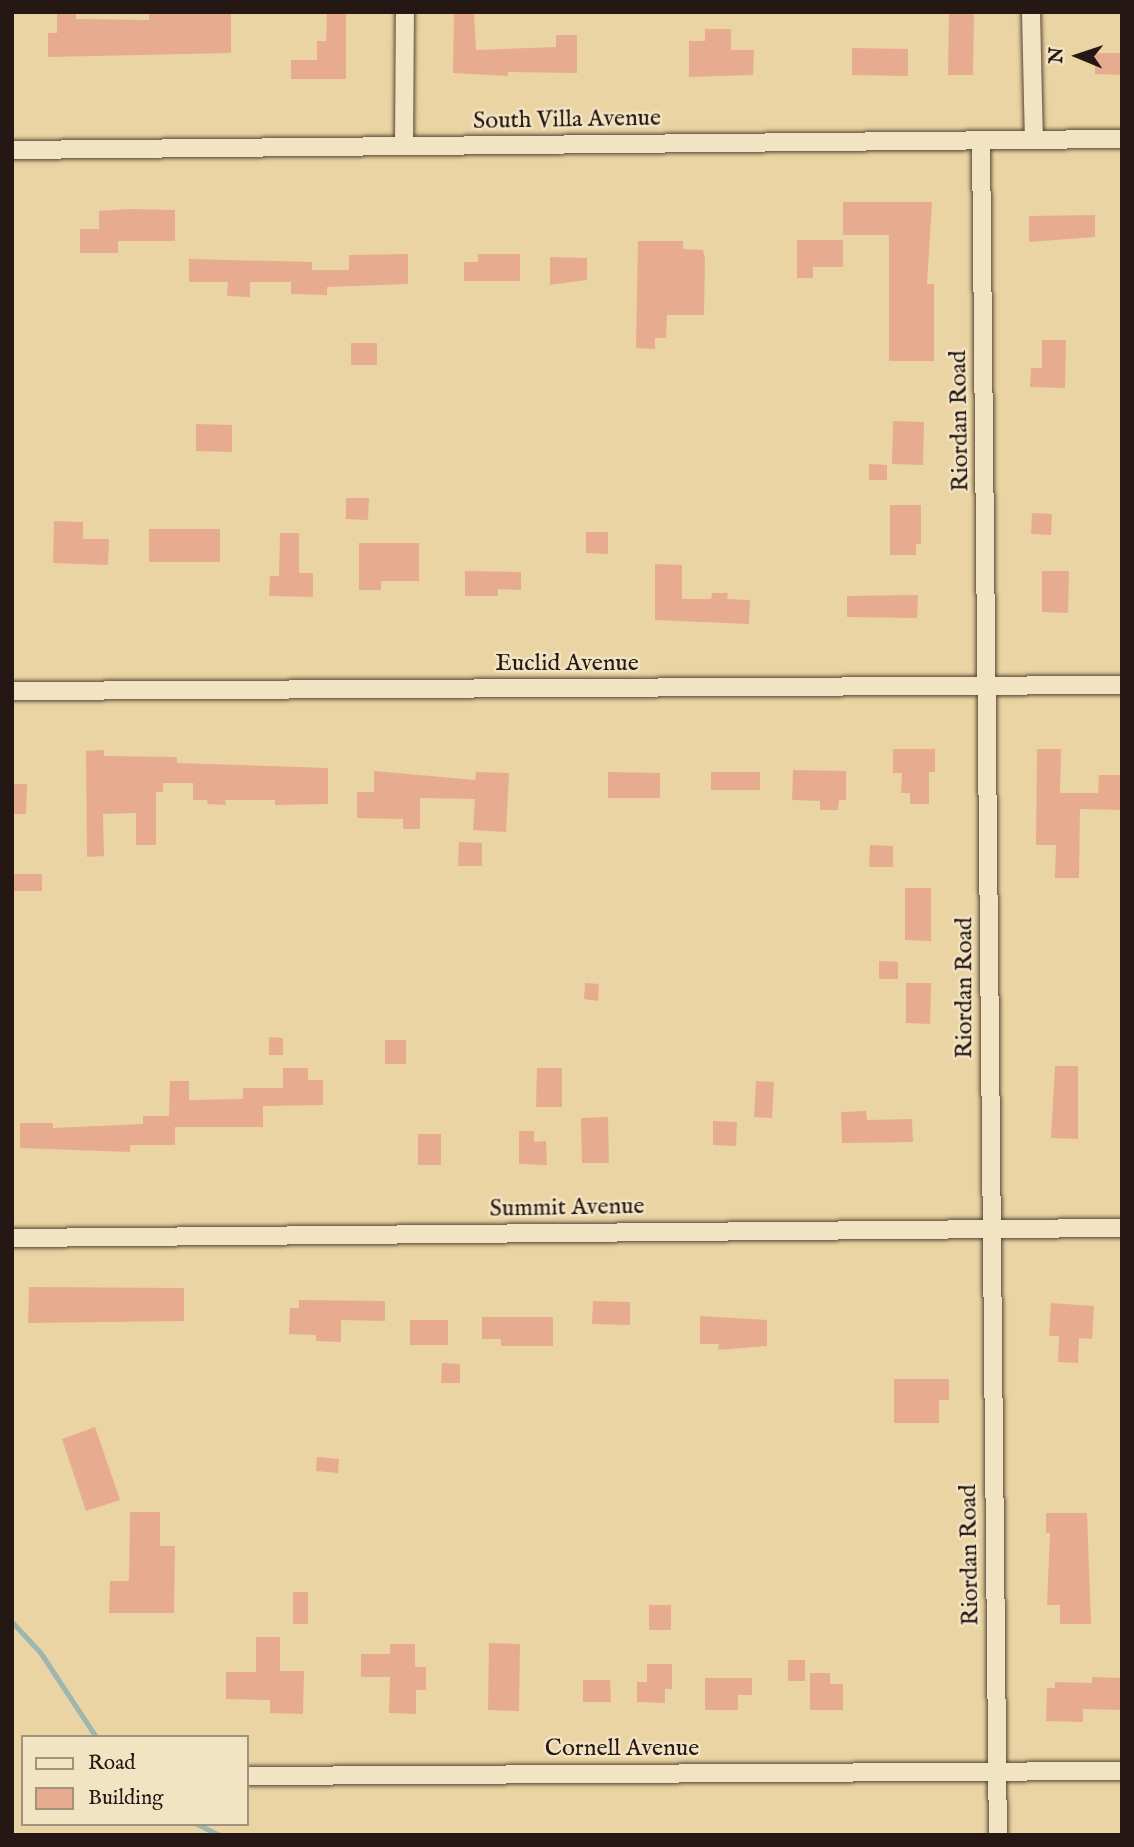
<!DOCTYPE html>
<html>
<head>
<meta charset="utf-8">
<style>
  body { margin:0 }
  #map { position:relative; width:1134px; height:1847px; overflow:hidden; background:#ebd4a3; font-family:"IM FELL English",serif }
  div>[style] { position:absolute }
  .stream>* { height:5px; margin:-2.5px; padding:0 2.5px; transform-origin:2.5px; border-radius:2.5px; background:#9cb6b0 }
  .building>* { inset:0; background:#e7ac8f }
  .roads { filter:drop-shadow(0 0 2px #564738) drop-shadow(0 0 2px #564738) }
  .street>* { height:18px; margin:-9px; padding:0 9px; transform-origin:9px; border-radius:9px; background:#f2e3c3 }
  span { translate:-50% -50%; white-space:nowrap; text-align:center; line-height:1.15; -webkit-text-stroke:5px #f2e3c3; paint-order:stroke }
  .street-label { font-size:24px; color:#251814 }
  .frame { position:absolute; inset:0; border:14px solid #251814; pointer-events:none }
  .legend { position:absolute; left:21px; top:1735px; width:228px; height:91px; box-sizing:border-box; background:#f2e3c3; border:2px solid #a0927d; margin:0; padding:9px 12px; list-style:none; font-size:21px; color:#251814 }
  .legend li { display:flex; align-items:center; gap:14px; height:35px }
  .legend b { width:35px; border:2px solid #a0927d }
  .north { position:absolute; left:1043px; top:21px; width:70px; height:70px; -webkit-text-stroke:5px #f2e3c3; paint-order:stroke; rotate:272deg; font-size:19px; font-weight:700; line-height:28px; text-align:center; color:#251814 }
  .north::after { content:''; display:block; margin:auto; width:24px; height:32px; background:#251814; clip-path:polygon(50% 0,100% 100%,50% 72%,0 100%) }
</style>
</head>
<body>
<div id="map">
  <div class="stream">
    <i style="left:12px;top:1622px;width:41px;rotate:47deg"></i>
    <i style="left:40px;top:1652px;width:102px;rotate:56.6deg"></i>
    <i style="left:197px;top:1824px;width:25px;rotate:26deg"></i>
  </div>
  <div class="building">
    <i style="clip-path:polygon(57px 12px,76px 13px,76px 19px,149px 20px,149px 13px,231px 12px,231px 53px,48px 57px,48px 33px,57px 33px)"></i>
    <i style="clip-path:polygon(327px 12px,346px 12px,346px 79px,291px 79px,291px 60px,317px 60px,317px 41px,326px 41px)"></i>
    <i style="clip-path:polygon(949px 12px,974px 12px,973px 75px,948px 75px)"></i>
    <i style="clip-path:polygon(454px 14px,474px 14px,476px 50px,556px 47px,556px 35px,577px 35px,577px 73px,508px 72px,508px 76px,453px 73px)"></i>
    <i style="clip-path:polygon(705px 29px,731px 29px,731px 50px,754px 50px,753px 75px,689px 77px,689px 41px,705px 41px)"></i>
    <i style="clip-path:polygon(852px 48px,908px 49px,908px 76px,852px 75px)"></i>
    <i style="clip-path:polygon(1095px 53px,1122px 53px,1122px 75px,1095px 74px)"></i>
    <i style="clip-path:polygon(843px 202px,932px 202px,927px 284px,934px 284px,934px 361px,889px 361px,889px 235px,843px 235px)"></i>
    <i style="clip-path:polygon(129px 209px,175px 210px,175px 241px,118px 241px,118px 253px,80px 253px,80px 229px,99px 229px,99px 211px)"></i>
    <i style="clip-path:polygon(1095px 215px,1095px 237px,1029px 242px,1029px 216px)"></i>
    <i style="clip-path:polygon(797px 240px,843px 240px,843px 267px,813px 267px,813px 278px,797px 278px)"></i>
    <i style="clip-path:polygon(638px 241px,683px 241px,683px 249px,703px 250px,705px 258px,704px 315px,667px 315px,666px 338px,655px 338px,655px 349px,636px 348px)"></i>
    <i style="clip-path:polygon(408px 254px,408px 284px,327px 287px,327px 295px,291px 294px,291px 282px,250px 282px,250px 297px,227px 296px,228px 282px,189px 282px,189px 259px,312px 262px,312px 270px,349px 270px,349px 255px)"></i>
    <i style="clip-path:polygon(478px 254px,520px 254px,520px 281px,464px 281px,464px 262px,478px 262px)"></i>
    <i style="clip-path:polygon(550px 257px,587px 258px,587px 280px,550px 285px)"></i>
    <i style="clip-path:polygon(1042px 340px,1066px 340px,1065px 388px,1030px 387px,1031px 368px,1042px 368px)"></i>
    <i style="clip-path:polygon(351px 343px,377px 343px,377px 365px,351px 365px)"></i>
    <i style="clip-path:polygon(893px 421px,924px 422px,923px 465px,892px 464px)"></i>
    <i style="clip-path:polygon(196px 424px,232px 425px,232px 452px,196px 451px)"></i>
    <i style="clip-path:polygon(869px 464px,887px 465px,887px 480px,869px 480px)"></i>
    <i style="clip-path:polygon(346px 498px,369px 498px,368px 520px,346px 519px)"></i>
    <i style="clip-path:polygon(890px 505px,921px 505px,921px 544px,916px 544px,916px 555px,890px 555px)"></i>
    <i style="clip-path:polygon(1032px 513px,1052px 514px,1051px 535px,1031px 534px)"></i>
    <i style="clip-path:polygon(54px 521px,83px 522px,83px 539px,109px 539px,108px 565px,53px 563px)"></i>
    <i style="clip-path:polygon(149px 529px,220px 529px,220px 562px,149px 562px)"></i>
    <i style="clip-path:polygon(586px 532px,608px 532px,608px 554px,586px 553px)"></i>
    <i style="clip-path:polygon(280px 533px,299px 533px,299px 573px,313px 573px,313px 597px,269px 596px,270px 576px,279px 576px)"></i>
    <i style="clip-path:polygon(359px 543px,419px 543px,419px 581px,381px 581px,381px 590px,359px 590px)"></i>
    <i style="clip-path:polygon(655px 564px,682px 565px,682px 599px,711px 599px,712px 593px,728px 593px,727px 599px,750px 600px,749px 624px,655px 620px)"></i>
    <i style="clip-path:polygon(465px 571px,521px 572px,521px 590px,498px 589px,498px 596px,465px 596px)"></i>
    <i style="clip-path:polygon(1042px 571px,1069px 571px,1068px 613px,1042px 612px)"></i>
    <i style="clip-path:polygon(918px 595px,917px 618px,847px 617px,847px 596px)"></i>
    <i style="clip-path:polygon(893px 749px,935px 749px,935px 772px,929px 772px,929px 804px,910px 804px,910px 793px,901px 793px,902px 773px,893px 773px)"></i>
    <i style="clip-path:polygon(1037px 749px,1061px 749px,1060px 793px,1098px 793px,1099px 775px,1122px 775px,1122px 810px,1080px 809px,1079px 878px,1055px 878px,1056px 845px,1036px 845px)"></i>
    <i style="clip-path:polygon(104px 750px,104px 756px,177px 757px,177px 763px,328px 768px,328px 804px,275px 805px,275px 800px,225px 800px,226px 805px,208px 804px,207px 800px,193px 800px,193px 783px,163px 783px,163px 792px,156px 792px,156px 845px,136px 845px,136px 813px,103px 814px,104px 856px,87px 857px,86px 751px)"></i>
    <i style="clip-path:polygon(793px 770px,846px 771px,846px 800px,839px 800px,838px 810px,820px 810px,820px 801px,792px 800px)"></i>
    <i style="clip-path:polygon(374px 771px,475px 780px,476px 772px,509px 773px,506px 832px,473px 830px,475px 799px,420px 798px,420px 829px,403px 829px,403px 819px,357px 818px,357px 792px,374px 792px)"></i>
    <i style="clip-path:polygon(608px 772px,660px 773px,660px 798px,608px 798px)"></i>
    <i style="clip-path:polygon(711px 772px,760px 772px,760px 790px,711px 790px)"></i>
    <i style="clip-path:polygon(12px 784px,27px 784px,26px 814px,12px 814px)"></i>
    <i style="clip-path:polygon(459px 842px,482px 843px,482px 866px,458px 866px)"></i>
    <i style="clip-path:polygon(870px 845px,893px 846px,893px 867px,869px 867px)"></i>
    <i style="clip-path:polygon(12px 874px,42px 874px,42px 891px,12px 891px)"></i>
    <i style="clip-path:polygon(905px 888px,931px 888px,931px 941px,905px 940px)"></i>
    <i style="clip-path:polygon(879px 961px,898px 962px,898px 979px,879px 979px)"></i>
    <i style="clip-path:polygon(585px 983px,599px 984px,598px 1001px,584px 999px)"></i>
    <i style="clip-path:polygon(906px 983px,931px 983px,930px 1024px,906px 1023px)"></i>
    <i style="clip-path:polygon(269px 1037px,283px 1038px,283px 1055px,269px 1055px)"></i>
    <i style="clip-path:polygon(385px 1040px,406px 1040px,406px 1064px,385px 1064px)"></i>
    <i style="clip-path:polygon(1055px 1066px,1078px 1066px,1078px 1139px,1051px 1138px)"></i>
    <i style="clip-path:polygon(283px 1068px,308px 1068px,308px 1080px,323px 1080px,323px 1105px,263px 1106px,263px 1127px,175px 1127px,175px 1145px,130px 1145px,130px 1152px,20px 1148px,20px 1123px,53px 1123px,53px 1128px,143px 1124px,143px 1116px,169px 1116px,170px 1081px,189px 1081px,189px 1100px,243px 1099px,243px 1088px,283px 1088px)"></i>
    <i style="clip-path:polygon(537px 1068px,562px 1068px,562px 1107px,536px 1107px)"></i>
    <i style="clip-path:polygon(756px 1081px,774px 1082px,772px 1118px,754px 1117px)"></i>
    <i style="clip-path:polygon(866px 1111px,867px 1120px,912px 1119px,913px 1142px,842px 1143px,841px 1112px)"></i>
    <i style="clip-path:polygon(608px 1117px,609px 1163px,582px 1163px,581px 1118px)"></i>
    <i style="clip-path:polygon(713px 1121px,737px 1122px,736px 1146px,713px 1145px)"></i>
    <i style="clip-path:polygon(519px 1131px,534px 1131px,534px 1142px,546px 1141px,547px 1165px,519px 1164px)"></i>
    <i style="clip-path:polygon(418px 1134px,441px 1134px,441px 1165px,418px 1165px)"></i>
    <i style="clip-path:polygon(29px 1287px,184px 1288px,184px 1321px,28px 1323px)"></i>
    <i style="clip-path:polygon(299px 1300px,385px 1301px,385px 1321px,341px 1320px,341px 1342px,316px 1341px,316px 1335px,289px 1334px,290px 1308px,299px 1308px)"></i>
    <i style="clip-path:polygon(593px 1301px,630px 1302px,630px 1325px,592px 1324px)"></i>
    <i style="clip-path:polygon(1051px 1303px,1094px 1306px,1092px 1339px,1079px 1338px,1078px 1363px,1058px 1362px,1059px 1336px,1049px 1336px)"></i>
    <i style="clip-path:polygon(700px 1316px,767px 1320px,767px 1346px,718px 1350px,719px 1344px,700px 1344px)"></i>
    <i style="clip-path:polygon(482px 1317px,553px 1317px,553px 1346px,501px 1346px,501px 1339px,482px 1339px)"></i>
    <i style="clip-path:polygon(410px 1320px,448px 1320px,448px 1345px,410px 1345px)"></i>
    <i style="clip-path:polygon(442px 1363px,460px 1364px,460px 1383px,441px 1383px)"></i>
    <i style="clip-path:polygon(894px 1379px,949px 1379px,949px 1400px,939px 1400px,939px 1423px,894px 1423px)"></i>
    <i style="clip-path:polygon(95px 1427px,120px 1500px,86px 1511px,62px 1439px)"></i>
    <i style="clip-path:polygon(317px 1457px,339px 1459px,338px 1473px,316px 1471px)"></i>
    <i style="clip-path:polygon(130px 1512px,160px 1512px,160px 1546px,175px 1546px,174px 1613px,109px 1613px,110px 1581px,129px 1581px)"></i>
    <i style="clip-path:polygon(1046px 1513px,1087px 1513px,1091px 1624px,1060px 1624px,1060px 1605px,1047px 1605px,1050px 1533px,1046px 1533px)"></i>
    <i style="clip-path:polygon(293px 1592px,308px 1592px,308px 1624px,293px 1624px)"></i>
    <i style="clip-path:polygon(649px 1605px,671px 1605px,671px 1630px,649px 1630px)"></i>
    <i style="clip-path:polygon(256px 1637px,280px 1637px,280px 1671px,304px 1671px,303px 1714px,270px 1713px,270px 1700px,226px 1699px,226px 1672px,256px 1672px)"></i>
    <i style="clip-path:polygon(489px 1643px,520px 1644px,519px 1711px,488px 1710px)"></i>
    <i style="clip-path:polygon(390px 1644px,415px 1644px,415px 1667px,426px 1667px,426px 1690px,416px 1690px,416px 1714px,389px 1713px,390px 1677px,361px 1677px,361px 1654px,390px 1654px)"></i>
    <i style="clip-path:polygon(788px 1660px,805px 1660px,805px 1681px,788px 1681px)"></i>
    <i style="clip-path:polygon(647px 1664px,672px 1664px,672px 1689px,665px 1689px,665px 1703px,637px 1702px,637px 1682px,647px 1682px)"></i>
    <i style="clip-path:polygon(810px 1673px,830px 1673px,830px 1684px,843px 1684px,843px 1710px,810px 1710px)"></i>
    <i style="clip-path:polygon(1092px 1677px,1122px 1678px,1122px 1710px,1083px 1709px,1083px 1722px,1046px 1721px,1047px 1688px,1055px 1688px,1055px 1682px,1092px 1683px)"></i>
    <i style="clip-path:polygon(705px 1678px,752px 1678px,752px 1695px,738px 1695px,738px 1710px,705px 1710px)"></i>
    <i style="clip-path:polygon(583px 1680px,610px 1680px,611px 1702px,583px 1702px)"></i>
  </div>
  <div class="roads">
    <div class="street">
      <i style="left:1031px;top:12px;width:128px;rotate:88.7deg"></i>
      <i style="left:981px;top:140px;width:1695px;rotate:89.43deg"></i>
      <i style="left:404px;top:146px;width:134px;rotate:-89.6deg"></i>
      <i style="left:12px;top:150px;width:1110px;rotate:-0.57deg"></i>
      <i style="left:12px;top:691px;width:1110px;rotate:-0.31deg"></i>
      <i style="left:12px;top:1238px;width:1110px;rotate:-0.52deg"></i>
      <i style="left:247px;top:1776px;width:875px;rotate:-0.33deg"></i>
    </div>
  </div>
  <div class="street-label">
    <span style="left:567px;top:120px;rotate:-1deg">South Villa Avenue</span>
    <span style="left:960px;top:421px;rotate:-91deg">Riordan Road</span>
    <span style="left:567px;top:664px">Euclid Avenue</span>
    <span style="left:965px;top:988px;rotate:-90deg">Riordan Road</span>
    <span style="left:567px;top:1208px;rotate:-1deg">Summit Avenue</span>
    <span style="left:970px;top:1555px;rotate:-91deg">Riordan Road</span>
    <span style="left:622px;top:1749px">Cornell Avenue</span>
  </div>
  <div class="frame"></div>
  <ul class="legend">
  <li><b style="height:9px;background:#f2e3c3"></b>Road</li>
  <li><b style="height:19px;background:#e7ac8f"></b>Building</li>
  </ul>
  <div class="north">N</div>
</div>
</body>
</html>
